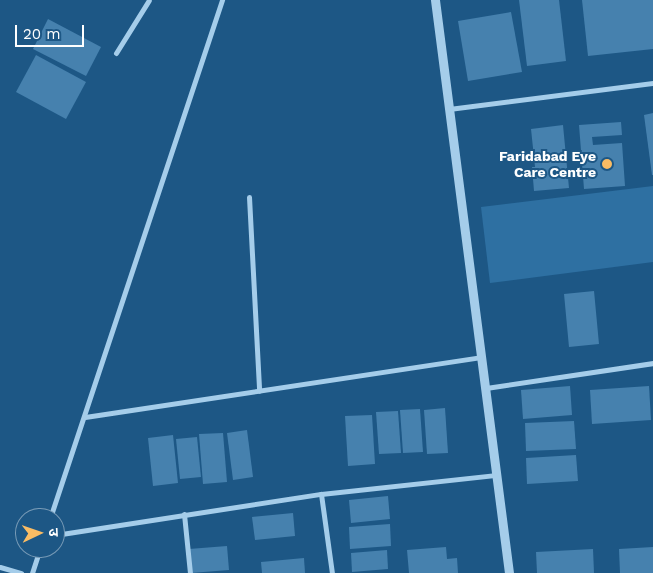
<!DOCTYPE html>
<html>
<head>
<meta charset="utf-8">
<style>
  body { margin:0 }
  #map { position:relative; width:653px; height:573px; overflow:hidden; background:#1d5785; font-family:"Work Sans","Noto Sans Devanagari",sans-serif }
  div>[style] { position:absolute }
  .green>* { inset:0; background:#2e70a2 }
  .building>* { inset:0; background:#4681ae }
  .minor>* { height:5px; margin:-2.5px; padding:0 2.5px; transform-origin:2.5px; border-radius:2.5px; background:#a5cdea }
  .tertiary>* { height:9px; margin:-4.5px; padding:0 4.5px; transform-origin:4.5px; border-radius:4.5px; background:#a5cdea }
  .dots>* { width:14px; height:14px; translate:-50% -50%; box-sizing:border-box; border:2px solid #1d5785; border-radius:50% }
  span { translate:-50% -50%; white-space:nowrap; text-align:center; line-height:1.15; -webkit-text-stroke:4px #1d5785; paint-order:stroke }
  .poi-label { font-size:14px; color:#fff; font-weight:700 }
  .right { translate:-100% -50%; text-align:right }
  .north { position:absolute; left:15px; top:508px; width:50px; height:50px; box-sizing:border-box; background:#1d5785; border:1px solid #779ab6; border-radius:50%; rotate:87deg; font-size:14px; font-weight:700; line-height:20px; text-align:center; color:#fff }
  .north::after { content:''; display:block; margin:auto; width:18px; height:22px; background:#fabc64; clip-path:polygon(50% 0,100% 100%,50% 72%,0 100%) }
  .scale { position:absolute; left:15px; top:25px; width:69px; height:22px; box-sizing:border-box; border:2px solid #fff; border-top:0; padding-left:6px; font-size:15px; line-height:18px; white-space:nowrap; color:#fff; -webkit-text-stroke:4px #1d5785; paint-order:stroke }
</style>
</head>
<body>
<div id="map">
  <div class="green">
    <i style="clip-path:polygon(653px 186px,653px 262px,490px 283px,481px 207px)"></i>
  </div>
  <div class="building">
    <i style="clip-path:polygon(519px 0,559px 0,566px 61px,527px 66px)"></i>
    <i style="clip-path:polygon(582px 0,653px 0,653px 49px,588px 56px)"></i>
    <i style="clip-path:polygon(511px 12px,522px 72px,468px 81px,458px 21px)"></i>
    <i style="clip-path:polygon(48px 19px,101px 47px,86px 76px,33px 49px)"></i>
    <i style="clip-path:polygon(36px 55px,86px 82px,66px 119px,16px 92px)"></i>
    <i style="clip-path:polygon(653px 113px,653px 175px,652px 175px,644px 115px)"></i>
    <i style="clip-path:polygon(621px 122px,622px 135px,592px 137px,593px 145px,622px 143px,625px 186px,584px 189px,579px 125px)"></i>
    <i style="clip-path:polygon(563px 125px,569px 188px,534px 191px,532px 167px,535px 167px,531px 129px)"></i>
    <i style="clip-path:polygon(594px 291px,599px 344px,569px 347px,564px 294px)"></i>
    <i style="clip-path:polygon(570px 386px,572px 415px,523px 419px,521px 390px)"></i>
    <i style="clip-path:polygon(649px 386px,651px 420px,592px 424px,590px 390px)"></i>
    <i style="clip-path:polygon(445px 408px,448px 453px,427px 454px,424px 410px)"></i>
    <i style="clip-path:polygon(420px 409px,423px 452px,403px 453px,400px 410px)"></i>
    <i style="clip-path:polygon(398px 411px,401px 453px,379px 454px,376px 412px)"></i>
    <i style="clip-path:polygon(372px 415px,375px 464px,348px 466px,345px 416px)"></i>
    <i style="clip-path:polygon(574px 421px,576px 449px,526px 451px,525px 423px)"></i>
    <i style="clip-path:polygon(247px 430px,253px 477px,233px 480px,227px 433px)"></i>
    <i style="clip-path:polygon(223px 433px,227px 482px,203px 484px,199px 434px)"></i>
    <i style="clip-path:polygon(173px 435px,178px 483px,153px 486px,148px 438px)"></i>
    <i style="clip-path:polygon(197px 437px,201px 477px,180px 479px,176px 439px)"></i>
    <i style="clip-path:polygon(576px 455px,578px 481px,527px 484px,526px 458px)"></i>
    <i style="clip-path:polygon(388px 496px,390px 519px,351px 523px,349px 500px)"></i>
    <i style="clip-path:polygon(293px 513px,295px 536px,255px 540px,252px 517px)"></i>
    <i style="clip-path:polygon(390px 524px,391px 546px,350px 549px,349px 527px)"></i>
    <i style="clip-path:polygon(227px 546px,229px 570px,191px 573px,189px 549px)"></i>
    <i style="clip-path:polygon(446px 547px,447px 559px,457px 558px,458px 573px,409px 573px,407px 550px)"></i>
    <i style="clip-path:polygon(653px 547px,653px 573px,620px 573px,619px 549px)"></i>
    <i style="clip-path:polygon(593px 549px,594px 573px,537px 573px,536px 552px)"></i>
    <i style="clip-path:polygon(387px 550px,388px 569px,352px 572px,351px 553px)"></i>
    <i style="clip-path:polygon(304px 558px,305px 573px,262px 573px,261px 562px)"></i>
  </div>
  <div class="minor">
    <i style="left:116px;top:53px;width:62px;rotate:-58.1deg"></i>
    <i style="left:449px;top:109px;width:206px;rotate:-7.3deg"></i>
    <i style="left:249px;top:197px;width:194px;rotate:87deg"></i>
    <i style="left:486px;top:388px;width:169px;rotate:-8.5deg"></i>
    <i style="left:85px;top:417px;width:402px;rotate:-8.6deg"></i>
    <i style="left:321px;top:494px;width:80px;rotate:82.1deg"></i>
    <i style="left:184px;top:514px;width:59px;rotate:84.2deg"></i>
    <i style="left:50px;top:518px;width:546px;rotate:-71.63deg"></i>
    <i style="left:55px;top:535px;width:269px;rotate:-8.8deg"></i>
    <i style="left:321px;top:494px;width:177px;rotate:-6.2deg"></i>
    <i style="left:0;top:567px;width:22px;rotate:16deg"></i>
    <i style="left:32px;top:573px;width:26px;rotate:-72deg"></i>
  </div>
  <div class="tertiary">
    <i style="left:435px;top:0;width:578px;rotate:82.64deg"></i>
  </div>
  <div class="dots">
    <i style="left:607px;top:164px;background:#fabc64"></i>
  </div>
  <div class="poi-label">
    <span class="right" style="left:596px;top:164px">Faridabad Eye<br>Care Centre</span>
  </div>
  <div class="north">उ</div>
  <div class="scale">20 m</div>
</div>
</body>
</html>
